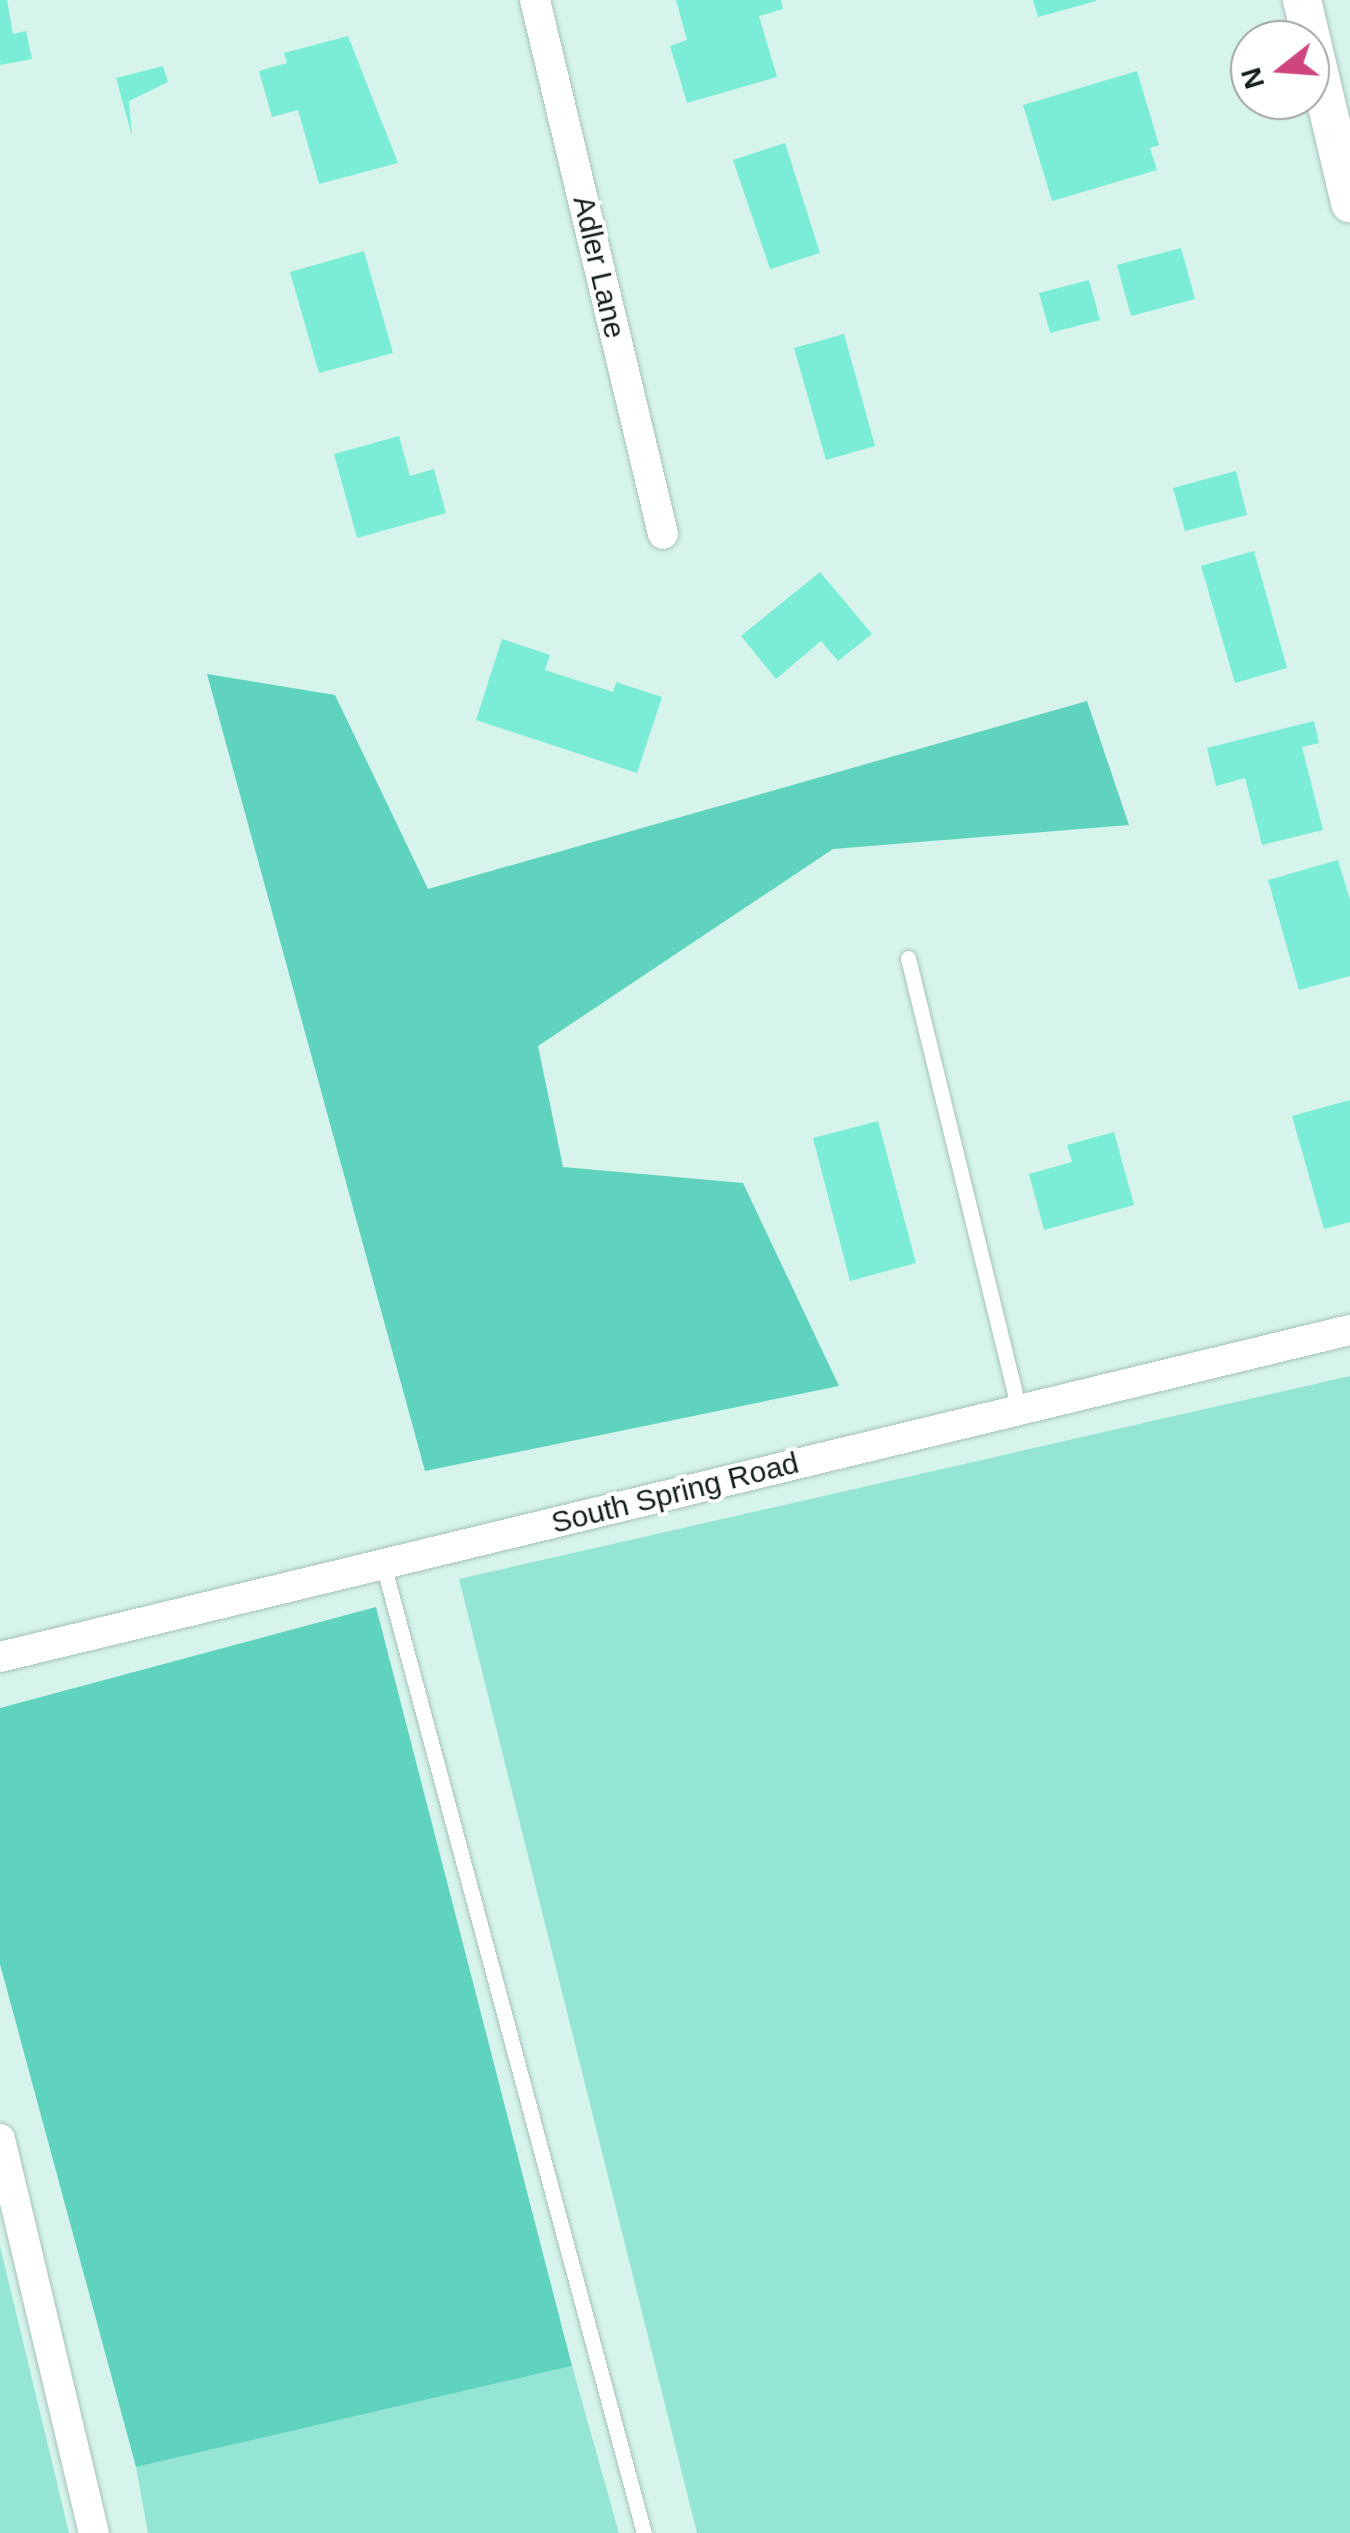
<!DOCTYPE html>
<html>
<head>
<meta charset="utf-8">
<style>
  body { margin:0 }
  #map { position:relative; width:1350px; height:2533px; overflow:hidden; background:#d6f4ec; font-family:Helvetica,sans-serif }
  div>[style] { position:absolute }
  .green>* { inset:0; background:#95e5d4 }
  .forest>* { inset:0; background:#5fd3bd }
  .building>* { inset:0; background:#7bedd6 }
  .roads { filter:drop-shadow(0 0 2px #a6c2bb) drop-shadow(0 0 2px #a6c2bb) }
  .service>* { height:15px; margin:-7.5px; padding:0 7.5px; transform-origin:7.5px; border-radius:7.5px; background:#fff }
  .minor>* { height:30px; margin:-15px; padding:0 15px; transform-origin:15px; border-radius:15px; background:#fff }
  .tertiary>* { height:38px; margin:-19px; padding:0 19px; transform-origin:19px; border-radius:19px; background:#fff }
  span { translate:-50% -50%; white-space:nowrap; text-align:center; line-height:1.15; -webkit-text-stroke:8px #fff; paint-order:stroke }
  .street-label { font-size:30px; color:#131e1c }
  .north { position:absolute; left:1230px; top:20px; width:100px; height:100px; box-sizing:border-box; background:#fff; border:2px solid #a1a5a4; border-radius:50%; rotate:253deg; font-size:28px; font-weight:700; line-height:40px; text-align:center; color:#131e1c }
  .north::after { content:''; display:block; margin:auto; width:35px; height:45px; background:#cf457d; clip-path:polygon(50% 0,100% 100%,50% 72%,0 100%) }
</style>
</head>
<body>
<div id="map">
  <div class="green">
    <i style="clip-path:polygon(1350px 1376px,1350px 2533px,697px 2533px,459px 1579px)"></i>
    <i style="clip-path:polygon(0 2246px,69px 2533px,0 2533px)"></i>
    <i style="clip-path:polygon(572px 2366px,619px 2533px,148px 2533px,136px 2467px)"></i>
  </div>
  <div class="forest">
    <i style="clip-path:polygon(207px 674px,335px 695px,428px 889px,1087px 701px,1129px 825px,833px 849px,538px 1046px,563px 1167px,743px 1183px,839px 1386px,425px 1471px)"></i>
    <i style="clip-path:polygon(376px 1607px,572px 2366px,136px 2467px,0 1964px,0 1708px)"></i>
  </div>
  <div class="building">
    <i style="clip-path:polygon(0 0,7px 0,13px 34px,26px 31px,32px 59px,0 65px)"></i>
    <i style="clip-path:polygon(676px 0,781px 0,783px 9px,759px 16px,777px 77px,687px 103px,670px 46px,687px 40px)"></i>
    <i style="clip-path:polygon(1033px 0,1096px 0,1096px 1px,1038px 17px)"></i>
    <i style="clip-path:polygon(348px 36px,398px 163px,319px 184px,298px 110px,272px 117px,259px 71px,287px 63px,284px 53px)"></i>
    <i style="clip-path:polygon(163px 66px,168px 82px,129px 101px,132px 136px,116px 78px)"></i>
    <i style="clip-path:polygon(1137px 71px,1159px 145px,1150px 148px,1157px 170px,1052px 201px,1023px 105px)"></i>
    <i style="clip-path:polygon(785px 143px,820px 253px,770px 269px,733px 160px)"></i>
    <i style="clip-path:polygon(1181px 248px,1195px 299px,1131px 316px,1117px 265px)"></i>
    <i style="clip-path:polygon(364px 251px,393px 353px,319px 373px,290px 272px)"></i>
    <i style="clip-path:polygon(1089px 280px,1100px 320px,1050px 333px,1039px 293px)"></i>
    <i style="clip-path:polygon(844px 334px,875px 446px,826px 460px,794px 348px)"></i>
    <i style="clip-path:polygon(399px 436px,410px 476px,434px 469px,446px 513px,357px 538px,334px 454px)"></i>
    <i style="clip-path:polygon(1236px 471px,1247px 515px,1185px 531px,1173px 488px)"></i>
    <i style="clip-path:polygon(1254px 551px,1287px 668px,1235px 683px,1201px 566px)"></i>
    <i style="clip-path:polygon(820px 572px,872px 634px,838px 661px,821px 641px,776px 679px,741px 636px)"></i>
    <i style="clip-path:polygon(502px 639px,550px 655px,545px 670px,613px 692px,616px 682px,662px 697px,637px 773px,476px 720px)"></i>
    <i style="clip-path:polygon(1314px 721px,1319px 743px,1302px 747px,1323px 830px,1262px 845px,1245px 778px,1216px 786px,1207px 748px)"></i>
    <i style="clip-path:polygon(1338px 860px,1350px 900px,1350px 976px,1299px 990px,1268px 880px)"></i>
    <i style="clip-path:polygon(1350px 1100px,1350px 1222px,1324px 1229px,1292px 1116px)"></i>
    <i style="clip-path:polygon(878px 1121px,916px 1263px,850px 1281px,813px 1138px)"></i>
    <i style="clip-path:polygon(1114px 1132px,1134px 1205px,1044px 1230px,1029px 1174px,1072px 1162px,1067px 1145px)"></i>
  </div>
  <div class="roads">
    <div class="service">
      <i style="left:908px;top:958px;width:465px;rotate:76.2deg"></i>
      <i style="left:383px;top:1564px;width:1004px;rotate:74.93deg"></i>
    </div>
    <div class="minor">
      <i style="left:535px;top:0;width:549px;rotate:76.52deg"></i>
      <i style="left:0;top:1657px;width:1389px;rotate:-13.62deg"></i>
      <i style="left:0;top:2139px;width:405px;rotate:76.6deg"></i>
    </div>
    <div class="tertiary">
      <i style="left:1302px;top:0;width:209px;rotate:76.7deg"></i>
    </div>
  </div>
  <div class="street-label">
    <span style="left:599px;top:267px;rotate:77deg">Adler Lane</span>
    <span style="left:675px;top:1493px;rotate:-14deg">South Spring Road</span>
  </div>
  <div class="north">N</div>
</div>
</body>
</html>
